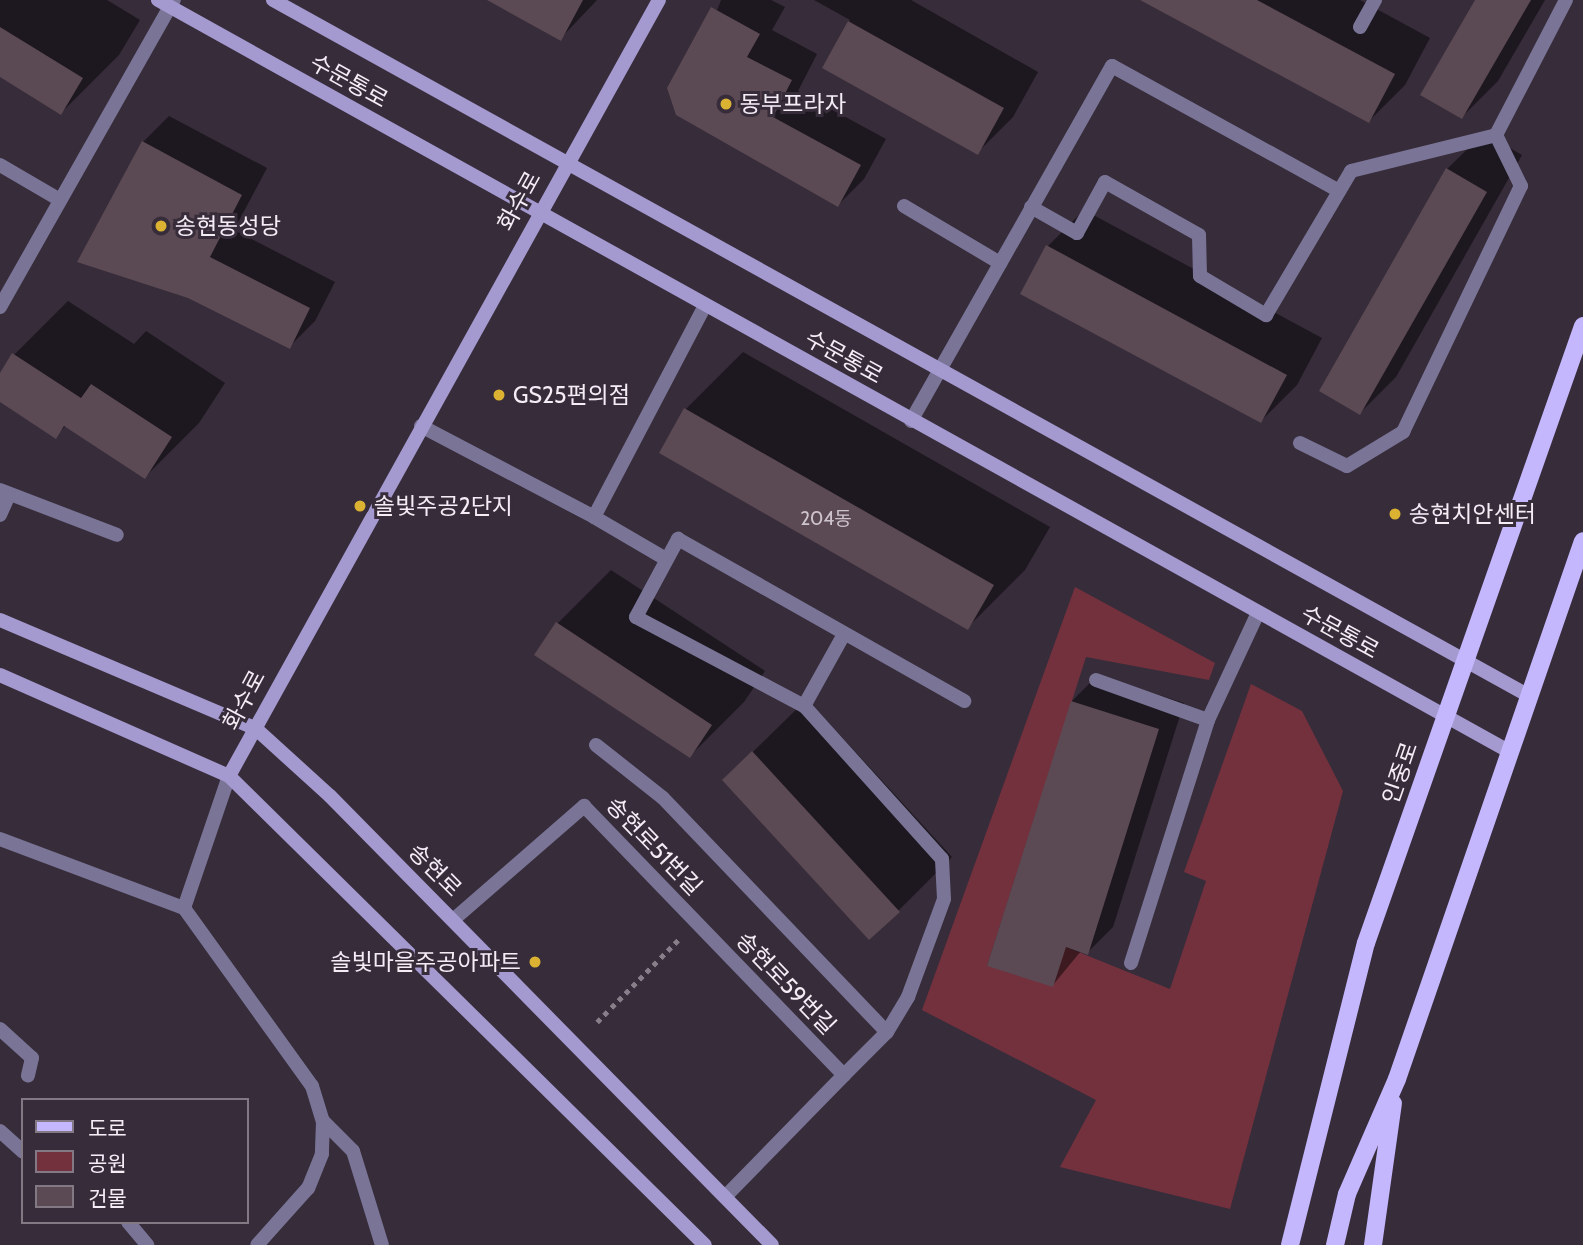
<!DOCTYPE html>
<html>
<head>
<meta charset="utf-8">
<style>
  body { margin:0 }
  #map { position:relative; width:1583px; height:1245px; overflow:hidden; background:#372c3a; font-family:Cabin,"Noto Sans KR",sans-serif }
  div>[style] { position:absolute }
  .green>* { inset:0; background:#73313d }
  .shadow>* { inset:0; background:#0007 }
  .building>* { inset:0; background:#5b4953 }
  .path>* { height:4.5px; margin-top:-2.25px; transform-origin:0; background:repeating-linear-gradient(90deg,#887e8a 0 5px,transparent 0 10px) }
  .lane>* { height:14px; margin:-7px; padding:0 7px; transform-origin:7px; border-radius:7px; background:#7a7597 }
  .street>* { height:14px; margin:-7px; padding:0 7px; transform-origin:7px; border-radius:7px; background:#7a7597 }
  .secondary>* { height:14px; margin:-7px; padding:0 7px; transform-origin:7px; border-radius:7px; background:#a49ad0 }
  .primary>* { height:18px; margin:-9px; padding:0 9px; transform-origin:9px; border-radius:9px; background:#c4b7fd }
  .dots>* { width:19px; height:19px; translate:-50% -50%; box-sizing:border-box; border:4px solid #372c3a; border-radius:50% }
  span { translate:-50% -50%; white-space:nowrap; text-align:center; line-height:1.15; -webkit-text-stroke:6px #372c3a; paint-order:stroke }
  .number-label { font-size:19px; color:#cec4cd }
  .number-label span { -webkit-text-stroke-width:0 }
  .street-label { font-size:23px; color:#f4edf6 }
  .poi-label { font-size:23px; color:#f4edf6 }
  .left { translate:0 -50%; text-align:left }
  .right { translate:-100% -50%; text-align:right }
  .legend { position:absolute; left:21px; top:1098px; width:228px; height:126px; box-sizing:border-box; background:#372c3a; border:2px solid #837985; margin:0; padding:9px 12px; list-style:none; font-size:21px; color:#f4edf6 }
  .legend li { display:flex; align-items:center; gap:14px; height:35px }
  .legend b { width:35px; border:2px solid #837985 }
</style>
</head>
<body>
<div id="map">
  <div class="green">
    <i style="clip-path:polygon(1075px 587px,1215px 663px,1209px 680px,1086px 657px,987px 966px,1066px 947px,1170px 989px,1206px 881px,1184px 872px,1251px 684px,1302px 711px,1343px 791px,1230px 1209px,1060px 1167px,1096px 1100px,922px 1010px)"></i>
  </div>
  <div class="shadow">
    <i style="clip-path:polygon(0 0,107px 0,140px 20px,119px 55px,61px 113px,0 75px)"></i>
    <i style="clip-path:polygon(491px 0,597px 0,561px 38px)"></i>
    <i style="clip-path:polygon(721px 0,771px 0,785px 7px,772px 30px,817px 54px,798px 91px,886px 139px,864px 179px,838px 205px,678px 114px)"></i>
    <i style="clip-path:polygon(814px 0,911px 0,1038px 72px,1013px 117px,977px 153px,824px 67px,850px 20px)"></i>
    <i style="clip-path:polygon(1144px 0,1360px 0,1430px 38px,1405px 85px,1369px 121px)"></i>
    <i style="clip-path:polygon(1477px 0,1545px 0,1498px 81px,1462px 117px)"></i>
    <i style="clip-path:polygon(169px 116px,267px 168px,234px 230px,335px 282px,315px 321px,289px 347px,189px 296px,143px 142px)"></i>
    <i style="clip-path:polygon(1484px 133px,1522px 155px,1396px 377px,1360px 413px,1447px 169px)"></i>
    <i style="clip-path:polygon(1084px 210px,1322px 338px,1297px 385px,1261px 421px,1023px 293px,1048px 246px)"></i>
    <i style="clip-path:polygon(68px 301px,134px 344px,146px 331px,225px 383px,199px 423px,145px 477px,66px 426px,55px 436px,0 400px,0 376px,14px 355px)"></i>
    <i style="clip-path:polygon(743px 352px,1050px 527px,1025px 570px,967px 628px,686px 409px)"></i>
    <i style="clip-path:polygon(611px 570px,765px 671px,744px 702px,690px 756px,557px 624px)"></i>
    <i style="clip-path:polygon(1098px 675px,1184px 703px,1113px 927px,1087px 953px,1081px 951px,1053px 985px,989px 964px,1072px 701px)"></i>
    <i style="clip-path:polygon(807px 699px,952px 857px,898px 911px,724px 780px)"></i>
  </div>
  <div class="building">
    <i style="clip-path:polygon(487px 0,583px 0,561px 41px)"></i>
    <i style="clip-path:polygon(1140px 0,1257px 0,1395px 74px,1369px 123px)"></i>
    <i style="clip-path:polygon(1475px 0,1531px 0,1462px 119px,1420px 95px)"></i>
    <i style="clip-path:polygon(711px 7px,760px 34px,747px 57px,792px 80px,773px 117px,861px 165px,838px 207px,676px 115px,667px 88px)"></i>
    <i style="clip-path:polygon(848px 21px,1004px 108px,978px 155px,822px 68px)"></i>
    <i style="clip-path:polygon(0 27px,83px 78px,61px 115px,0 77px)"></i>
    <i style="clip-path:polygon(142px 141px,242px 195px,210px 257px,310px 308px,290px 349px,188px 298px,77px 262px)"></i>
    <i style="clip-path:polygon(1446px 168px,1487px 192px,1360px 415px,1319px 391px)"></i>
    <i style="clip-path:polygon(1046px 245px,1287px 375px,1261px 423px,1020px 294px)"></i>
    <i style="clip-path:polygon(12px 353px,81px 398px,91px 384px,172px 437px,145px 479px,64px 426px,56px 439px,0 402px,0 373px)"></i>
    <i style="clip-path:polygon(684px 408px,994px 585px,968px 630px,659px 453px)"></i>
    <i style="clip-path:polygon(556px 622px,712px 725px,690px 758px,534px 655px)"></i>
    <i style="clip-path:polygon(1071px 701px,1159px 729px,1088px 955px,1066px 947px,1053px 987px,987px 966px)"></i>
    <i style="clip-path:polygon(752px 751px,900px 912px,869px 940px,722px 780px)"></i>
  </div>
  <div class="path">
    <i style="left:597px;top:1022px;width:118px;rotate:-45.3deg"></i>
  </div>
  <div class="lane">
    <i style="left:1360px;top:27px;width:31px;rotate:-61deg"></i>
    <i style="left:0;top:165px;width:69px;rotate:30.3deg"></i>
    <i style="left:904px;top:206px;width:112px;rotate:30.7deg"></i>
    <i style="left:1031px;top:207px;width:53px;rotate:29.5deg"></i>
    <i style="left:1077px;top:233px;width:58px;rotate:-61.2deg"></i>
    <i style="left:1105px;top:182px;width:108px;rotate:29.4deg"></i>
    <i style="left:1199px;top:235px;width:41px;rotate:88.6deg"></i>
    <i style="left:1200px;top:276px;width:77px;rotate:30.6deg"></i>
    <i style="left:1266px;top:315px;width:167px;rotate:-59.4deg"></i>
    <i style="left:1351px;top:171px;width:149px;rotate:-13.9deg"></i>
    <i style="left:1496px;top:135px;width:152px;rotate:-62.6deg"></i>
    <i style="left:0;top:307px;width:353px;rotate:-60.5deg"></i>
    <i style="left:911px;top:421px;width:408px;rotate:-60.5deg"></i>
    <i style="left:1112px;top:66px;width:259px;rotate:28.8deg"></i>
    <i style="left:421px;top:426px;width:195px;rotate:27.7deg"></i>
    <i style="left:594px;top:517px;width:238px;rotate:-62.3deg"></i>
    <i style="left:1300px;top:443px;width:52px;rotate:26.1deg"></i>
    <i style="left:1347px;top:466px;width:66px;rotate:-31.3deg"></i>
    <i style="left:1403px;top:432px;width:273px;rotate:-64.4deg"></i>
    <i style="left:1521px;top:186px;width:57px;rotate:-116.1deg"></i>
    <i style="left:0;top:490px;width:125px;rotate:21deg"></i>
    <i style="left:0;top:515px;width:22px;rotate:-66deg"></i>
    <i style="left:594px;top:517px;width:83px;rotate:30.3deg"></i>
    <i style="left:1096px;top:680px;width:119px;rotate:19.7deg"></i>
    <i style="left:804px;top:706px;width:82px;rotate:-60.9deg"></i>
    <i style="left:596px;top:745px;width:85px;rotate:38.3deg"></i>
    <i style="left:663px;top:798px;width:324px;rotate:46.3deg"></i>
    <i style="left:0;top:839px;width:197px;rotate:20.6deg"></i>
    <i style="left:184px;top:908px;width:219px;rotate:54.3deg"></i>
    <i style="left:312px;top:1086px;width:37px;rotate:73deg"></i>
    <i style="left:323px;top:1121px;width:33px;rotate:92deg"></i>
    <i style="left:322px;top:1154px;width:37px;rotate:112deg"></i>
    <i style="left:308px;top:1188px;width:76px;rotate:131.8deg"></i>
    <i style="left:184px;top:908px;width:139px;rotate:-71.2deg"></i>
    <i style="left:1131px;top:963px;width:255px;rotate:-72.4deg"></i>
    <i style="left:1208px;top:720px;width:118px;rotate:-65deg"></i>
    <i style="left:0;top:1029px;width:43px;rotate:42.2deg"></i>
    <i style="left:32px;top:1058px;width:18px;rotate:103deg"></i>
    <i style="left:844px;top:1075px;width:61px;rotate:-45deg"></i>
    <i style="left:887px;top:1032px;width:41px;rotate:-59deg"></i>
    <i style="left:908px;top:997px;width:104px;rotate:-69.8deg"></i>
    <i style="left:944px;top:899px;width:40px;rotate:-92.9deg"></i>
    <i style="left:942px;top:859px;width:206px;rotate:-132deg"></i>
    <i style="left:804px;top:706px;width:190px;rotate:-152.1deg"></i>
    <i style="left:636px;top:617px;width:89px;rotate:-61.7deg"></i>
    <i style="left:678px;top:539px;width:329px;rotate:29.5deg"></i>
    <i style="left:323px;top:1121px;width:42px;rotate:45deg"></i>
    <i style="left:353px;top:1151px;width:98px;rotate:72.9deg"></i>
    <i style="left:0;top:1131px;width:31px;rotate:42deg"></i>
    <i style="left:128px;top:1222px;width:30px;rotate:50deg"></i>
  </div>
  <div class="street">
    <i style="left:453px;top:920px;width:174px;rotate:-41deg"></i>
    <i style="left:584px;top:806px;width:374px;rotate:46deg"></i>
    <i style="left:844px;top:1075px;width:170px;rotate:134.3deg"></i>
  </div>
  <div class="secondary">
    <i style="left:158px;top:0;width:1547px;rotate:29.08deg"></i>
    <i style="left:273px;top:0;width:1436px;rotate:28.99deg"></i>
    <i style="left:0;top:620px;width:277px;rotate:23deg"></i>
    <i style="left:255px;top:728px;width:101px;rotate:42.2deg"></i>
    <i style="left:330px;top:796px;width:630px;rotate:45.45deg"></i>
    <i style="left:0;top:675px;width:250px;rotate:23.8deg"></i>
    <i style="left:229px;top:776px;width:668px;rotate:44.58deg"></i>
    <i style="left:229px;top:776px;width:887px;rotate:-61.01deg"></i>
  </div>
  <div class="primary">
    <i style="left:1290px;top:1245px;width:311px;rotate:-75.9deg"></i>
    <i style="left:1366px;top:943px;width:654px;rotate:-70.62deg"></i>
    <i style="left:1335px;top:1245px;width:52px;rotate:-76.8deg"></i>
    <i style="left:1347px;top:1194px;width:125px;rotate:-66.5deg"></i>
    <i style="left:1397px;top:1079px;width:569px;rotate:-70.93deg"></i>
    <i style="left:1373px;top:1245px;width:143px;rotate:-82deg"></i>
  </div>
  <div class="dots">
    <i style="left:726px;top:104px;background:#dcb233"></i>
    <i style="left:161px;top:226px;background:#dcb233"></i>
    <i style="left:499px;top:395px;background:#dcb233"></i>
    <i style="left:360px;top:506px;background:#dcb233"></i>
    <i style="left:1395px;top:514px;background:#dcb233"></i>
    <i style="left:535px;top:962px;background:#dcb233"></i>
  </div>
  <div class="number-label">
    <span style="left:826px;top:519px">204동</span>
  </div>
  <div class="street-label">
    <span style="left:349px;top:81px;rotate:29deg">수문통로</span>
    <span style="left:519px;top:201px;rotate:-61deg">화수로</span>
    <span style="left:844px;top:357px;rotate:29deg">수문통로</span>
    <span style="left:1340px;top:632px;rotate:29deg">수문통로</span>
    <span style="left:244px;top:700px;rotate:-62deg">화수로</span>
    <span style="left:1400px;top:773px;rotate:-71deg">인중로</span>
    <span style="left:654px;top:846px;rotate:46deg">송현로51번길</span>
    <span style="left:435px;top:870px;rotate:45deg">송현로</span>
    <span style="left:786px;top:983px;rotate:46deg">송현로59번길</span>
  </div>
  <div class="poi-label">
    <span class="left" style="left:740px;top:104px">동부프라자</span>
    <span class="left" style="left:175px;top:226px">송현동성당</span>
    <span class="left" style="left:513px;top:395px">GS25편의점</span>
    <span class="left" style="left:374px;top:506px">솔빛주공2단지</span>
    <span class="left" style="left:1409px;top:514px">송현치안센터</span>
    <span class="right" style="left:521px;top:962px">솔빛마을주공아파트</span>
  </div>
  <ul class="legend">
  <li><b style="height:9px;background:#c4b7fd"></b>도로</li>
  <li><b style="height:19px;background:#73313d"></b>공원</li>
  <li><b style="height:19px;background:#5b4953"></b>건물</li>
  </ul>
</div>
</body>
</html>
